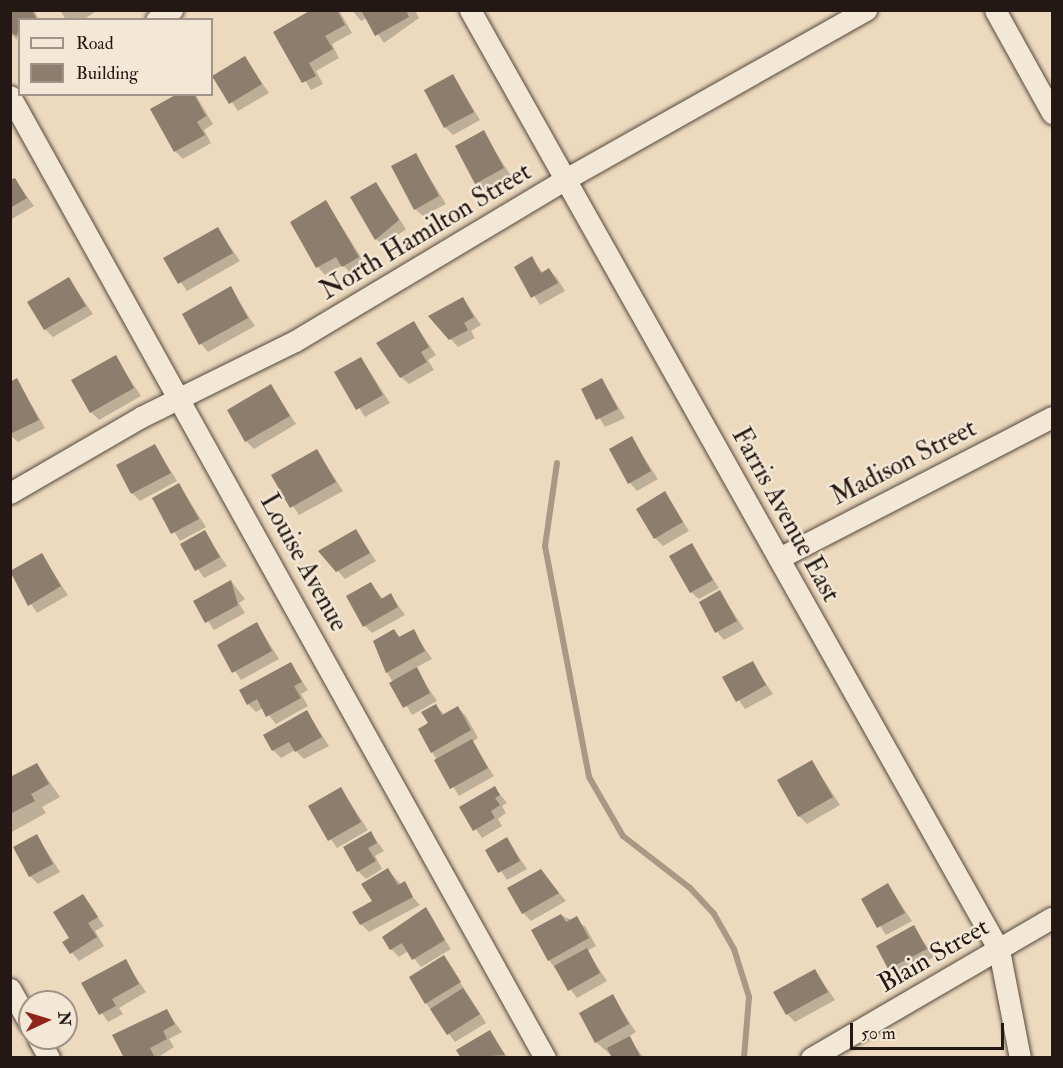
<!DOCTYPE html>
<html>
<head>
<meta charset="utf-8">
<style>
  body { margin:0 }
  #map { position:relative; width:1063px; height:1068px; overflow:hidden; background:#eddabe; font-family:"IM FELL Double Pica",serif }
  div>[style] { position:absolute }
  .shadow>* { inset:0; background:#0003 }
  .stream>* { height:6px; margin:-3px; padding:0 3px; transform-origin:3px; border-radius:3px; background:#a99884 }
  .building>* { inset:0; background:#8d7d6c }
  .roads { filter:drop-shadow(0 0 2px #56483e) drop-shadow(0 0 2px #56483e) }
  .minor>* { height:21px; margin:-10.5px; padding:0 10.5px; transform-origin:10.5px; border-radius:10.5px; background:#f3e7d5 }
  span { translate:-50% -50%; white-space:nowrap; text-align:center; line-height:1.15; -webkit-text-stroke:5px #f3e7d5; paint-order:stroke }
  .street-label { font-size:26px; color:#241814 }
  .frame { position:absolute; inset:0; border:12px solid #241814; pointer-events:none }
  .legend { position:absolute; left:18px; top:18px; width:195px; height:78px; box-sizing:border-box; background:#f3e7d5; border:2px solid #a09488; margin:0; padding:8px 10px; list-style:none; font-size:18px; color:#241814 }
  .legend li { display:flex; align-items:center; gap:12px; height:30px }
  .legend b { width:30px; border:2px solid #a09488 }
  .north { position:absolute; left:18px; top:990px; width:60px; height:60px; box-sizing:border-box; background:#f3e7d5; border:2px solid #a09488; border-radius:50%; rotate:86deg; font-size:16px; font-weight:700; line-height:24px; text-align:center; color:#241814 }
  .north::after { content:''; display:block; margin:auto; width:21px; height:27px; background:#8f2418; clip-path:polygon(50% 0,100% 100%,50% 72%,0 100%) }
  .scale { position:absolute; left:850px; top:1023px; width:154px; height:27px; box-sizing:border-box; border:3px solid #241814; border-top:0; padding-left:8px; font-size:18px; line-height:21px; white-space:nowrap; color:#241814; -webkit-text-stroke:4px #f3e7d5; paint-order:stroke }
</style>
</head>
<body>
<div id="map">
  <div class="shadow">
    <i style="clip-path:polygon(10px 10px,34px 10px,39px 20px,20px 20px,17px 40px,10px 33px)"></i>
    <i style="clip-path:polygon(60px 10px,98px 10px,83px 20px,66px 20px)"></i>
    <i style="clip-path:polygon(314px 10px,339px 10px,352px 33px,332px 44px,339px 58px,316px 71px,323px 84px,311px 90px,275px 32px)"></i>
    <i style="clip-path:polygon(352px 10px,415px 10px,419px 18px,384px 43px,367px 18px,361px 21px)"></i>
    <i style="clip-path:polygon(245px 58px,269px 93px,238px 111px,214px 76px)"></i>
    <i style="clip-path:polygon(453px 76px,480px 120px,453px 135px,445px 127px)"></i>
    <i style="clip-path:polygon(180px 94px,195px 94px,213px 124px,204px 130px,211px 143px,183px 159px,175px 151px)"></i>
    <i style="clip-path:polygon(483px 132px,511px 176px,484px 190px,476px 183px)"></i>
    <i style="clip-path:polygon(415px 154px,446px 204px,423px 216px,415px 209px)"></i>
    <i style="clip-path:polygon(15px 180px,34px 206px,10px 220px,10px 182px)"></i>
    <i style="clip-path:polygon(376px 183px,406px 229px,384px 246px,376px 239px)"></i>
    <i style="clip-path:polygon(326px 202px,366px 265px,351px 274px,343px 265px,325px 275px,318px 267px)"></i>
    <i style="clip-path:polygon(218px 229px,240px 261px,187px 291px,165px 259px)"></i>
    <i style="clip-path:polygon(531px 258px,543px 273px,549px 270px,557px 278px,565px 291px,540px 305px,516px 267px)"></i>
    <i style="clip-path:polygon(69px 279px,93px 314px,53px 337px,45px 329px)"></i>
    <i style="clip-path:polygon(230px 288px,255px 326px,208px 352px,201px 344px)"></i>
    <i style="clip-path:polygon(463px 298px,481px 325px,471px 331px,475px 338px,458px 347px,430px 317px)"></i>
    <i style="clip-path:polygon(414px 323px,436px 355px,428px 360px,434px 370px,409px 384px,401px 377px)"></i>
    <i style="clip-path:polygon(115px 357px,141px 396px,99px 420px,91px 412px)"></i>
    <i style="clip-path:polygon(361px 358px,390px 403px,365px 417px,336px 372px)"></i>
    <i style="clip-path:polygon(17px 380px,45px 428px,18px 442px,10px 435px,10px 384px)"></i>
    <i style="clip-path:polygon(602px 380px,625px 418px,605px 427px,583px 390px)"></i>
    <i style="clip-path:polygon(271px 386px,296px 424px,254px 449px,246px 441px)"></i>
    <i style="clip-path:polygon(631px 438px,658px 479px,637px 491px,630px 483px)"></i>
    <i style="clip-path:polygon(154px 445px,177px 481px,140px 501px,132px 493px)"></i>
    <i style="clip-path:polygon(317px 451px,343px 491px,299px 515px,273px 476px)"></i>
    <i style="clip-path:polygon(179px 485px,206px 527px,180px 541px,154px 499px)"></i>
    <i style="clip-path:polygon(665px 493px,689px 531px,663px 546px,655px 538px)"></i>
    <i style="clip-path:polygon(356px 531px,376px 561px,345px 579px,320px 551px)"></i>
    <i style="clip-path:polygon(204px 532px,227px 566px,204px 578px,182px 545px)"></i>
    <i style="clip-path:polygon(691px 545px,719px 588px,699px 599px,691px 592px)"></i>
    <i style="clip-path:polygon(41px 555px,68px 595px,37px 613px,10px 572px)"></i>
    <i style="clip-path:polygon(231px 581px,245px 599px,239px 603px,245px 613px,214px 630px,195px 602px)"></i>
    <i style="clip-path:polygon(371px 584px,383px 599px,391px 595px,405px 615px,372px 633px,365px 626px)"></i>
    <i style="clip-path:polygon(720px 592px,744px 629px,724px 640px,717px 632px)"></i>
    <i style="clip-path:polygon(257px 624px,279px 659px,241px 680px,219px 646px)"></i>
    <i style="clip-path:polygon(394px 631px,401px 638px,413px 631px,432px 659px,415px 668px,437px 701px,412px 715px,387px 672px)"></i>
    <i style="clip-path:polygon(752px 663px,773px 694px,745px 709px,724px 678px)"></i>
    <i style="clip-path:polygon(291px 664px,308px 690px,301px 694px,308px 706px,276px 724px,263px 708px,256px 712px,248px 704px)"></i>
    <i style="clip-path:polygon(436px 706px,445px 715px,458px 708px,466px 716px,478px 738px,472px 742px,494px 776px,459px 796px,432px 752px,430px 724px)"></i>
    <i style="clip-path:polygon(307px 712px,329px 746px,304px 759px,295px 750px,281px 758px,273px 750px)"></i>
    <i style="clip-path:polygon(812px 762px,840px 805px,807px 824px,799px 816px)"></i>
    <i style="clip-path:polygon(37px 764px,60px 797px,42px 807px,46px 813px,10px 833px,10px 779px)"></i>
    <i style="clip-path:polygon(495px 788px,507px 803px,502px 806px,506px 813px,498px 819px,502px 826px,482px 838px,461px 807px)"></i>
    <i style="clip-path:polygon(341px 789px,368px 830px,337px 848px,310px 807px)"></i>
    <i style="clip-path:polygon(371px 833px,384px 851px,375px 856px,382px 869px,366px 879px,358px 871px)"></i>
    <i style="clip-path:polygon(37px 836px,60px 872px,38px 884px,30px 876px)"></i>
    <i style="clip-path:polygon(507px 839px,527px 869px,507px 880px,487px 850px)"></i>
    <i style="clip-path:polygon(388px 870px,420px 905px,369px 932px,361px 924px)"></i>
    <i style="clip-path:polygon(541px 871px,566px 901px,531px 921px,523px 913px)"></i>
    <i style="clip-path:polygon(888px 885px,912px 921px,886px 935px,863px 900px)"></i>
    <i style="clip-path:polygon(83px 896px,104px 926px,95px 931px,104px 946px,79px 961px,64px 943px,71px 939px)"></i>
    <i style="clip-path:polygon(425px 909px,451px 949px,421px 967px,408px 951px,399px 957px,391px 949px)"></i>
    <i style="clip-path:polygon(561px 915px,585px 926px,596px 946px,587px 951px,607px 981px,577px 998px,549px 960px)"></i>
    <i style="clip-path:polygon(914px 927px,934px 957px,897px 976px,878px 947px)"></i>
    <i style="clip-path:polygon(444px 957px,486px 1023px,455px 1042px,426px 1003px)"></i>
    <i style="clip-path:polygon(125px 961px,146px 992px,119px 1008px,123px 1014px,108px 1022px,83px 984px)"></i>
    <i style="clip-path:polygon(815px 971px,835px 1000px,795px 1022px,787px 1014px)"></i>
    <i style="clip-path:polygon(612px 996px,636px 1032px,628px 1037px,644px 1058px,614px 1058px,596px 1042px)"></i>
    <i style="clip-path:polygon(166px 1011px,182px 1032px,169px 1039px,174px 1047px,157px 1058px,126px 1058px)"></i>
    <i style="clip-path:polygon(489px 1032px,508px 1058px,462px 1058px)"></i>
  </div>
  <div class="stream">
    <i style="left:557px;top:463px;width:84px;rotate:98.2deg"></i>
    <i style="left:545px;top:546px;width:235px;rotate:79.2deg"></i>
    <i style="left:589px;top:777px;width:68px;rotate:60deg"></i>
    <i style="left:623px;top:836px;width:85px;rotate:37.8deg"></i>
    <i style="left:690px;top:888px;width:35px;rotate:47deg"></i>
    <i style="left:714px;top:914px;width:40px;rotate:60.3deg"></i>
    <i style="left:734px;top:949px;width:50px;rotate:72.6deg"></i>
    <i style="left:749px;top:997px;width:61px;rotate:94.7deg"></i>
  </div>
  <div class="building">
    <i style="clip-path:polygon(10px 10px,32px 10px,37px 20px,20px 20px,17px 36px,10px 32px)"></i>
    <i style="clip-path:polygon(311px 10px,337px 10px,345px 25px,325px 36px,333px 49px,309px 63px,316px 76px,302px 83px,273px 32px)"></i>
    <i style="clip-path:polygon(361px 10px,406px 10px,409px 17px,375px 36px)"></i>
    <i style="clip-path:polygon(245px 56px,262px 84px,229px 104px,212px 76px)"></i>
    <i style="clip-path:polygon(453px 74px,474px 112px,444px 128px,424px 90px)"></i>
    <i style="clip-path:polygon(177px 94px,194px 94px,206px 116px,197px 122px,205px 135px,174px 152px,150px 109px)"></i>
    <i style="clip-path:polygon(484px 130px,504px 168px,475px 184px,455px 146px)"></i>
    <i style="clip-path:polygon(416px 153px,439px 196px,414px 210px,391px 166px)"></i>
    <i style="clip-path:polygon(15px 178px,27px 198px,10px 208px,10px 180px)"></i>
    <i style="clip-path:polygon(376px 182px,399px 220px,375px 240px,350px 197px)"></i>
    <i style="clip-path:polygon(326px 200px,359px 257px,342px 267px,336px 257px,316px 268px,290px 222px)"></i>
    <i style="clip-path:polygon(218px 227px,233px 253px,178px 284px,163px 258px)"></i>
    <i style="clip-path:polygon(532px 256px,541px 273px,549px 268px,558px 283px,531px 298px,514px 267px)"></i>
    <i style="clip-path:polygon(69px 277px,86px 306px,44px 330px,27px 302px)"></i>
    <i style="clip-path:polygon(231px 286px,248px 318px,199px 345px,182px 314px)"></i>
    <i style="clip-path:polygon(463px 297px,474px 317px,464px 323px,468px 330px,449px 340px,428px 316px)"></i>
    <i style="clip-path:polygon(414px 321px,429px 347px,421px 352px,427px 362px,400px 378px,376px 343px)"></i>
    <i style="clip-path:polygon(116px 355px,134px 388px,90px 413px,71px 380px)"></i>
    <i style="clip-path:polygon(361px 357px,383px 395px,356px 410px,334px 372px)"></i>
    <i style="clip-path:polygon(17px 378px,39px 420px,10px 434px,10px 382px)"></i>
    <i style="clip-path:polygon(602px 378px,618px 409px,596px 420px,581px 389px)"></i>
    <i style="clip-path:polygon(271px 384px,290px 416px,245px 442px,227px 410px)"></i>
    <i style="clip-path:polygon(632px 436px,651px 471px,628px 484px,609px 449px)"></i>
    <i style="clip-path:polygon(155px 444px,171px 473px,131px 494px,116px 465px)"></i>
    <i style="clip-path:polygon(317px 449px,336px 482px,290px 508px,271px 475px)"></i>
    <i style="clip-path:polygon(179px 483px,199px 519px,171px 534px,152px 498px)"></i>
    <i style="clip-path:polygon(665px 491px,683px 522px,654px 539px,636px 509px)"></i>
    <i style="clip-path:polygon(356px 529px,370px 553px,336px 572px,318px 551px)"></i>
    <i style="clip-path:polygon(205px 530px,220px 557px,195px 571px,180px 544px)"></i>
    <i style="clip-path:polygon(692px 543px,713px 580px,690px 593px,669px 556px)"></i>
    <i style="clip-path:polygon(42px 553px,61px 586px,28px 606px,10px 571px)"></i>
    <i style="clip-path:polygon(231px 580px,238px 605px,205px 623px,193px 601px)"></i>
    <i style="clip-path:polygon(371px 582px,381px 599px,391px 593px,398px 607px,363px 627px,346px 596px)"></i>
    <i style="clip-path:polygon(720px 590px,737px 621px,715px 633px,699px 602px)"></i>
    <i style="clip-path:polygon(257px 622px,272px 651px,232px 673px,217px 645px)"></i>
    <i style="clip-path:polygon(394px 629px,399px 637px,414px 629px,425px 651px,386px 673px,373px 641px)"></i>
    <i style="clip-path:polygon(753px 661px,766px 685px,736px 702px,722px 677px)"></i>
    <i style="clip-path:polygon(291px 662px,302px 682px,294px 686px,301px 698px,266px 717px,257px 699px,247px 705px,239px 690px)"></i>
    <i style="clip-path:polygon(417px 667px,430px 693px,403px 708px,389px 683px)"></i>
    <i style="clip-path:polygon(436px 704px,442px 715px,458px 706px,471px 730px,431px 753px,418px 729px,428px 723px,421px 712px)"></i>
    <i style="clip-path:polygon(307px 710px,322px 737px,295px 752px,289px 742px,272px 751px,263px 735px)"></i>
    <i style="clip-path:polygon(472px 739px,488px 768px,450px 789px,434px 760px)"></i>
    <i style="clip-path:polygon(812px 760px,833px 797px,798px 817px,777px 780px)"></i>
    <i style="clip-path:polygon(37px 763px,49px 784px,31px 794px,35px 801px,10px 814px,10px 777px)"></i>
    <i style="clip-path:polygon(495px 786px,500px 795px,495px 798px,500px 805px,491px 811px,495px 818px,473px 831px,459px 807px)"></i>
    <i style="clip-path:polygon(341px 787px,361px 822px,328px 841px,308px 806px)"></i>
    <i style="clip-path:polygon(371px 831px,377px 843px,368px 848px,376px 861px,357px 872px,343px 847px)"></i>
    <i style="clip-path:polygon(37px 834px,53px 864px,29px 877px,13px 847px)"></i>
    <i style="clip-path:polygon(507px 837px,520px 861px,498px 873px,485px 850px)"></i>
    <i style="clip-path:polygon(388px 868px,398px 885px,405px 881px,413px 897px,360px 925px,352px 912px,372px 901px,361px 884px)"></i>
    <i style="clip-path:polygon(541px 869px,559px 893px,522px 914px,507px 888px)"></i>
    <i style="clip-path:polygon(888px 883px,905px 913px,877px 928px,861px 899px)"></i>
    <i style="clip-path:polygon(83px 894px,98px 917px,88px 923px,97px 937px,70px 954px,62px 942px,69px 938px,53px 912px)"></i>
    <i style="clip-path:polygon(426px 907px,445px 940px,412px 960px,402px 943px,390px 950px,382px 937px)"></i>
    <i style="clip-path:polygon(561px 914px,566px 922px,577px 916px,589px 938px,548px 961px,531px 930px)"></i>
    <i style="clip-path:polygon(914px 925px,927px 949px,888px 969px,876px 946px)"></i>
    <i style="clip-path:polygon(587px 948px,600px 973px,568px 991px,554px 966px)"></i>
    <i style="clip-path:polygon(444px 955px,461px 982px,425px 1004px,409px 977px)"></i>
    <i style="clip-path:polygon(126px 959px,139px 984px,112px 999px,116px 1006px,99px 1015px,81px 983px)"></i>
    <i style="clip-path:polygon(815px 969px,828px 992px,786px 1015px,773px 992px)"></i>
    <i style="clip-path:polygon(463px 988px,480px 1014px,447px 1035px,430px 1009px)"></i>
    <i style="clip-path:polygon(613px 994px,629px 1024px,595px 1043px,579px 1013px)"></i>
    <i style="clip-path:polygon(167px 1009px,175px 1024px,163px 1031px,167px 1039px,150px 1048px,155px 1058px,124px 1058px,112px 1035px)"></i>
    <i style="clip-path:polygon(490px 1030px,505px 1055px,461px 1058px,456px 1050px)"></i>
    <i style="clip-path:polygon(630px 1036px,641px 1058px,612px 1058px,607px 1048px)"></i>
  </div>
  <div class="roads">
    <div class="minor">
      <i style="left:470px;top:10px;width:1079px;rotate:60.63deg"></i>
      <i style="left:999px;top:950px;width:110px;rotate:79deg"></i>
      <i style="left:995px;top:10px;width:118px;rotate:61deg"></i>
      <i style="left:156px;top:20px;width:19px;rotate:-32deg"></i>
      <i style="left:10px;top:96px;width:1101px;rotate:60.92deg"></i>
      <i style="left:10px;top:493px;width:151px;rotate:-30.1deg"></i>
      <i style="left:141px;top:417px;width:172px;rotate:-26.3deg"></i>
      <i style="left:295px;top:341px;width:313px;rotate:-30.9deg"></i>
      <i style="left:564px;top:180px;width:347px;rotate:-29.4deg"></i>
      <i style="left:779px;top:558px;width:307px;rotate:-27.3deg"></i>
      <i style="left:10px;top:989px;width:40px;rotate:60.3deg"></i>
      <i style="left:38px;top:1038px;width:23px;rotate:61deg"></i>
      <i style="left:811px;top:1058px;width:279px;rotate:-30.2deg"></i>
    </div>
  </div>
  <div class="street-label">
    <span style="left:426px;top:232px;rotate:-31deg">North Hamilton Street</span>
    <span style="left:904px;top:463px;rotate:-27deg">Madison Street</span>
    <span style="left:785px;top:515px;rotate:61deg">Farris Avenue East</span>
    <span style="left:303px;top:563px;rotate:61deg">Louise Avenue</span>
    <span style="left:934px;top:956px;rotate:-30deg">Blain Street</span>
  </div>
  <div class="frame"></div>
  <ul class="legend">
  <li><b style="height:8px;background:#f3e7d5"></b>Road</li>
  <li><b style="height:16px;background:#8d7d6c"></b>Building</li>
  </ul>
  <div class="north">N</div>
  <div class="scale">50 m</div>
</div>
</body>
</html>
